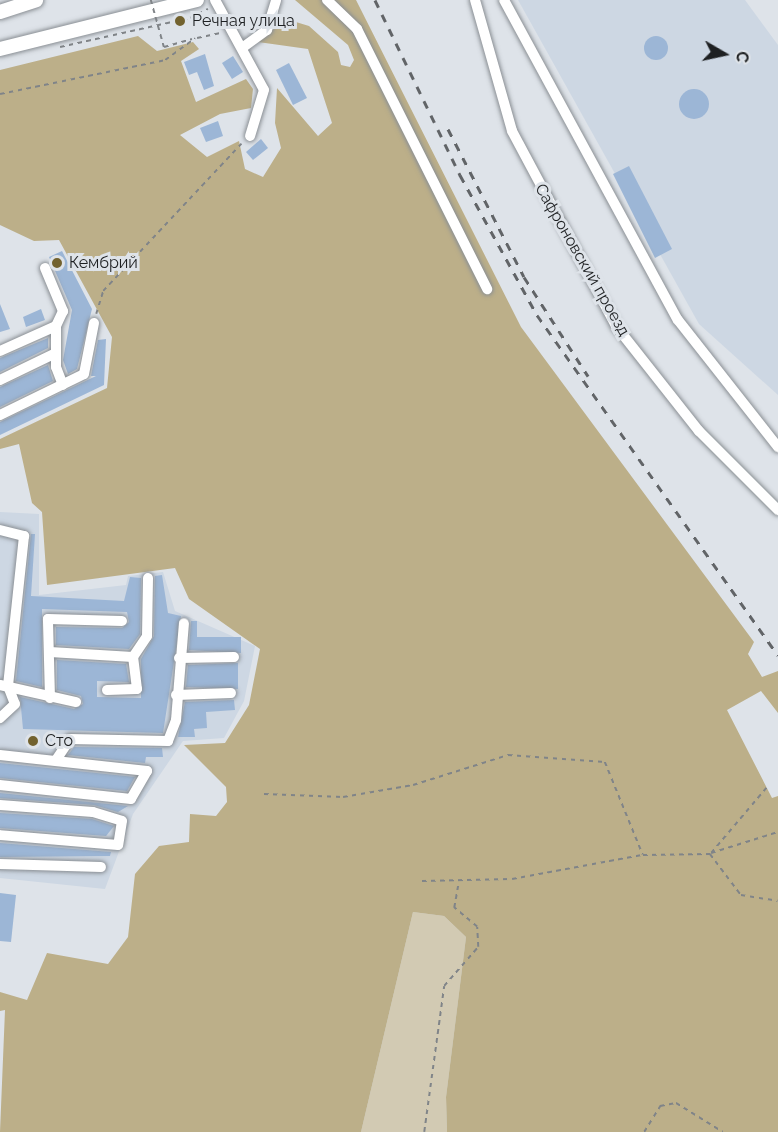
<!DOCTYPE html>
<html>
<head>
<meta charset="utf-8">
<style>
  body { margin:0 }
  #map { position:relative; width:778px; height:1132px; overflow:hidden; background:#dee3e9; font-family:Raleway,sans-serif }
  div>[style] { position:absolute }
  .built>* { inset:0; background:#cdd7e3 }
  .green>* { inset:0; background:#d2cab3 }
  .forest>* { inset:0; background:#bcaf89 }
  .building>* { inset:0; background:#9cb6d6 }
  .round { border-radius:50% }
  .path>* { height:1.5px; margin-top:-0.75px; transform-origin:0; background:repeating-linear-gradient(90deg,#808488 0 4.5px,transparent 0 9px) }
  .roads { filter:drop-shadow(0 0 2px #8a8f94) drop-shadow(0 0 2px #8a8f94) }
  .minor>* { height:10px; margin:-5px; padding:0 5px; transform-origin:5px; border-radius:5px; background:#fff }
  .major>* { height:14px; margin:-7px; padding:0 7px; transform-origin:7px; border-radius:7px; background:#fff }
  .rail>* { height:3px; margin-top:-1.5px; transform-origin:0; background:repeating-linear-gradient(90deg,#616467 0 8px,transparent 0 16px) }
  .path-bridge>* { height:1.5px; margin-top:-0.75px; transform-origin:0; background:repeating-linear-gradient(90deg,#808488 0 4.5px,transparent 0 9px) }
  .dots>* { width:16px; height:16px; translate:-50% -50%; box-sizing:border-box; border:3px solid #dee3e9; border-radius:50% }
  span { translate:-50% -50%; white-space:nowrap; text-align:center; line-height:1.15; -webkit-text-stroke:6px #dee3e9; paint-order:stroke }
  .poi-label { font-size:16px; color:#1e2022 }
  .left { translate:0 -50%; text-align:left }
  .street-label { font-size:16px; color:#1e2022 }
  .north { position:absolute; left:694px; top:24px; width:60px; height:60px; -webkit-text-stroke:4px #dee3e9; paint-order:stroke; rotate:99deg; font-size:16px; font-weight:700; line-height:24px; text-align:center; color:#1e2022 }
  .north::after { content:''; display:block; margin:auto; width:21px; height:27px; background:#1e2022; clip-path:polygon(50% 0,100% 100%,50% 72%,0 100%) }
</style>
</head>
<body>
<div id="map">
  <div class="built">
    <i style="clip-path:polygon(518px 0,745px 0,778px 45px,778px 395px,699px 324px)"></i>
    <i style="clip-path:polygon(0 512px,39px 514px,39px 595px,126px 585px,128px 576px,163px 572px,175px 611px,255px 646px,244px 701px,224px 738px,183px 741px,133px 814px,105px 889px,0 878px)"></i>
  </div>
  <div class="green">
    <i style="clip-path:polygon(413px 912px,444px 916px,466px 937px,446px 1097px,447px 1132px,361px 1132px)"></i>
  </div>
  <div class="forest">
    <i style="clip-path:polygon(295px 0,356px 0,521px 327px,754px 642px,748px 654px,762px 677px,778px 671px,778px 713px,761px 691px,727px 710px,772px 798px,778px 796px,778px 1132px,447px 1132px,446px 1097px,466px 937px,444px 916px,413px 912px,361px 1132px,0 1132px,5px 1010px,0 1011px,0 992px,27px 1000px,47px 953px,108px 964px,128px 937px,135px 874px,159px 846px,189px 842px,190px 814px,216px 816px,227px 802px,226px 787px,184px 745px,225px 743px,249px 705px,260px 649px,189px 599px,175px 568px,47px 585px,42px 512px,32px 503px,19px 444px,0 449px,0 439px,107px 388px,112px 337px,59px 240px,34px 241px,0 225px,0 70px,138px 36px,157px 51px,193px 42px,199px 49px,181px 61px,196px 102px,246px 79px,253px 89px,251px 108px,220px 114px,180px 135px,207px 157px,239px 141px,245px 169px,263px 177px,281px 148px,275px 123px,277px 88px,318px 136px,332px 123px,308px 49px,258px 42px,286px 19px,309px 26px,338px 52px,341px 65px,350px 67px,354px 60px,348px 45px)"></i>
  </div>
  <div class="building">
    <i class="round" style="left:644px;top:36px;width:24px;height:24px"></i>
    <i style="clip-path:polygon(205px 54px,214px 86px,204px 90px,197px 72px,189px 75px,184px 62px)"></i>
    <i style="clip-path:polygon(233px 56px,243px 72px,232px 79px,222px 63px)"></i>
    <i style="clip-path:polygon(289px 63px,307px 98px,293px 105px,276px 70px)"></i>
    <i class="round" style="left:679px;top:89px;width:30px;height:30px"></i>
    <i style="clip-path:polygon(218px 121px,223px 136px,206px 142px,200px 128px)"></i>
    <i style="clip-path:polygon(261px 139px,268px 148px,253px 160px,246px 152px)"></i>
    <i style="clip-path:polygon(629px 166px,672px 249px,655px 258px,613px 174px)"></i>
    <i style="clip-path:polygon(62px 251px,92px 309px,77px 369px,68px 374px,63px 360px,72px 310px,49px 257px)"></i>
    <i style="clip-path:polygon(0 304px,10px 329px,0 332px)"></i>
    <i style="clip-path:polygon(41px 309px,45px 320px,26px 327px,23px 317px)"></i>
    <i style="clip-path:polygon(48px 338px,48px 348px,0 372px,0 358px)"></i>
    <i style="clip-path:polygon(106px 339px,104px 385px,0 435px,0 422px,96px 376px,91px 376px,98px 340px)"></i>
    <i style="clip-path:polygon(48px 365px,53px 381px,0 407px,0 387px)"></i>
    <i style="clip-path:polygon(31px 534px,35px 534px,31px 596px,124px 601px,130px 577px,141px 578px,140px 634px,129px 649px,56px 645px,56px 627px,122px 628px,129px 622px,127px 612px,42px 609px,42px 687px,16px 681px)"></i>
    <i style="clip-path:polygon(162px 575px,168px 613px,181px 616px,163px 733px,23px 729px,20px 697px,74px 709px,83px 704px,81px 696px,57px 690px,57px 660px,126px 664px,129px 682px,97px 681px,97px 697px,141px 698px,141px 659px,154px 636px,155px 576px)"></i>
    <i style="clip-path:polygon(191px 621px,197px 621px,197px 637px,241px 637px,241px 653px,189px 650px)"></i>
    <i style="clip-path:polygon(238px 663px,238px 689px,186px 687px,188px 665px)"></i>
    <i style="clip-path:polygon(234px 700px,235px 710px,206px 712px,207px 728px,194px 729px,195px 737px,178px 737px,185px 702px)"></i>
    <i style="clip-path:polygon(74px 747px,162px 748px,163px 757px,146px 757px,145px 763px,68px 755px)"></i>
    <i style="clip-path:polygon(0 763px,135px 777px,127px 791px,0 778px)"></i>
    <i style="clip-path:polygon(0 793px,128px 806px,118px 812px,94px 805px,0 798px)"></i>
    <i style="clip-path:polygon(0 813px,92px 819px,114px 826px,106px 836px,0 828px)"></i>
    <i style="clip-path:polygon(0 843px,111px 852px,110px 856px,0 857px)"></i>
    <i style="clip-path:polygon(0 893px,16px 895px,11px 942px,0 941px)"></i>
  </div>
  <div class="path">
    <i style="left:197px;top:38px;width:25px;rotate:-12deg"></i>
    <i style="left:60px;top:47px;width:133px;rotate:-12.6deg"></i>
    <i style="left:190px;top:18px;width:20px;rotate:-27deg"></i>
    <i style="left:164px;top:47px;width:29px;rotate:-16deg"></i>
    <i style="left:0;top:94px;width:168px;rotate:-11.6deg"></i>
    <i style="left:165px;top:60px;width:37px;rotate:-36deg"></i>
    <i style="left:96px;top:314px;width:24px;rotate:-73deg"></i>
    <i style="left:103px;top:291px;width:202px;rotate:-46.8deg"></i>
    <i style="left:264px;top:794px;width:79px;rotate:2.2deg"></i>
    <i style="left:343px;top:797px;width:71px;rotate:-9.7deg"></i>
    <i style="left:413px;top:785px;width:100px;rotate:-17.5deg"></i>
    <i style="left:508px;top:755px;width:97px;rotate:4.1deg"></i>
    <i style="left:605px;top:762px;width:100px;rotate:67.8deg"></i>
    <i style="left:643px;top:855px;width:67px;rotate:-0.9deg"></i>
    <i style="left:710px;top:854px;width:51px;rotate:52.9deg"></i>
    <i style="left:741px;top:895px;width:37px;rotate:9deg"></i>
    <i style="left:711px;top:853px;width:87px;rotate:-49.7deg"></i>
    <i style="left:711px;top:853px;width:70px;rotate:-17.4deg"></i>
    <i style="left:422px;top:881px;width:90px;rotate:-1.3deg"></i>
    <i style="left:512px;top:879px;width:132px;rotate:-10.5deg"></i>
    <i style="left:424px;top:1132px;width:147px;rotate:-82.2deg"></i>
    <i style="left:444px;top:986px;width:52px;rotate:-48.9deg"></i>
    <i style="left:478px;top:947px;width:20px;rotate:-93deg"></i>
    <i style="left:477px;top:927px;width:30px;rotate:-140deg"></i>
    <i style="left:454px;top:908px;width:28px;rotate:-80deg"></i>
    <i style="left:644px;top:1132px;width:31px;rotate:-58deg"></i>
    <i style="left:660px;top:1106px;width:16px;rotate:-11deg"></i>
    <i style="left:676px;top:1103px;width:55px;rotate:31.7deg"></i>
  </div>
  <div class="roads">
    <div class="minor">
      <i style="left:215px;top:0;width:102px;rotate:61.4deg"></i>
      <i style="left:264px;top:90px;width:48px;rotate:106.9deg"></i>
      <i style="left:327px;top:0;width:42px;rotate:44deg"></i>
      <i style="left:357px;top:29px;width:291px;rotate:63.4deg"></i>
      <i style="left:475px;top:0;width:136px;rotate:74.2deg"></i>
      <i style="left:512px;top:131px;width:221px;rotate:61.9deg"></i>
      <i style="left:616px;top:326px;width:134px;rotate:51.7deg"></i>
      <i style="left:699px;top:431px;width:112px;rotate:45deg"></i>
      <i style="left:504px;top:0;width:364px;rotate:61.5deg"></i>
      <i style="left:678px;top:320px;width:162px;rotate:51.8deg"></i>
      <i style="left:242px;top:48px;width:31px;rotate:-36deg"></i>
      <i style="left:267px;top:30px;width:31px;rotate:-73deg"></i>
      <i style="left:45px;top:268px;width:47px;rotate:67.3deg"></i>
      <i style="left:63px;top:311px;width:17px;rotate:115deg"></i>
      <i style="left:56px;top:326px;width:41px;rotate:90deg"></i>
      <i style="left:56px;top:367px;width:19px;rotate:69deg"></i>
      <i style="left:0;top:351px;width:61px;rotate:-24.1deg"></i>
      <i style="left:0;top:380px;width:62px;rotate:-25.7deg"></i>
      <i style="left:0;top:415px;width:93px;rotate:-26deg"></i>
      <i style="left:84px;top:374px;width:52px;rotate:-78.9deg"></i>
      <i style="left:0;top:530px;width:25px;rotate:14deg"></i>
      <i style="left:24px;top:536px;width:151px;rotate:96.1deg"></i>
      <i style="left:8px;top:686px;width:19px;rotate:69deg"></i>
      <i style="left:15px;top:704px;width:21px;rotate:137deg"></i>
      <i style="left:50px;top:652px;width:83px;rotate:3.4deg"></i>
      <i style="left:133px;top:657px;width:25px;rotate:-56deg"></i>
      <i style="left:147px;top:636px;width:58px;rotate:-89deg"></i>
      <i style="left:179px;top:658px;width:55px;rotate:-1deg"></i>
      <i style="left:0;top:685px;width:78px;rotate:12.6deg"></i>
      <i style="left:107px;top:690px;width:30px;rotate:-2deg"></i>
      <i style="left:137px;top:689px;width:32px;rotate:-97deg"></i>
      <i style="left:176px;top:695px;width:55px;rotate:-2.1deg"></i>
      <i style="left:50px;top:698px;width:79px;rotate:-91.5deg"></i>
      <i style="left:48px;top:619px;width:74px;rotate:1.5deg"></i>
      <i style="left:0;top:755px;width:148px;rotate:6.2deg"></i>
      <i style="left:147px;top:771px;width:32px;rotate:120deg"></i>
      <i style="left:131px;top:799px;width:132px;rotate:-173.9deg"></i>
      <i style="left:56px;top:760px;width:25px;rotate:-56deg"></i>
      <i style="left:70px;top:739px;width:98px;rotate:1.2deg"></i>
      <i style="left:168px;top:741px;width:22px;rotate:-69deg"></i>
      <i style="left:176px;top:720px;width:97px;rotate:-85.3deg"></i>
      <i style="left:0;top:805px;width:93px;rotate:4.3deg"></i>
      <i style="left:93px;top:812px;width:30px;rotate:17deg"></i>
      <i style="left:122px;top:821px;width:24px;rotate:99deg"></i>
      <i style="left:118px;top:845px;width:118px;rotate:-175.2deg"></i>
      <i style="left:0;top:864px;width:101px;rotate:1.7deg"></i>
    </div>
    <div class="major">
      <i style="left:0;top:12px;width:38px;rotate:-18deg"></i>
      <i style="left:0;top:49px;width:203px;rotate:-14deg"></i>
    </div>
  </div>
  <div class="rail">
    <i style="left:375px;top:0;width:195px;rotate:64.1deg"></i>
    <i style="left:460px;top:175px;width:160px;rotate:61.2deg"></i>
    <i style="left:537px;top:315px;width:417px;rotate:54.7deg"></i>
    <i style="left:448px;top:129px;width:166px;rotate:62.8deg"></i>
    <i style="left:524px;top:277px;width:118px;rotate:57.1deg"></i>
  </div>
  <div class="path-bridge">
    <i style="left:151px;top:0;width:49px;rotate:74.5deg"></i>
  </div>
  <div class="dots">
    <i style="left:180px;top:21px;background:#72622f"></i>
    <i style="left:57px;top:263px;background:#72622f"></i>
    <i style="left:33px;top:741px;background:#72622f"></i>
  </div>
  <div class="poi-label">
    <span class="left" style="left:192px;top:21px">Речная улица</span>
    <span class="left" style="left:69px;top:263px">Кембрий</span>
    <span class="left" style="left:45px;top:741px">Сто</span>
  </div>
  <div class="street-label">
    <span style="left:582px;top:260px;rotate:60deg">Сафроновский проезд</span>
  </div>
  <div class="north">С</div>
</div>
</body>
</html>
